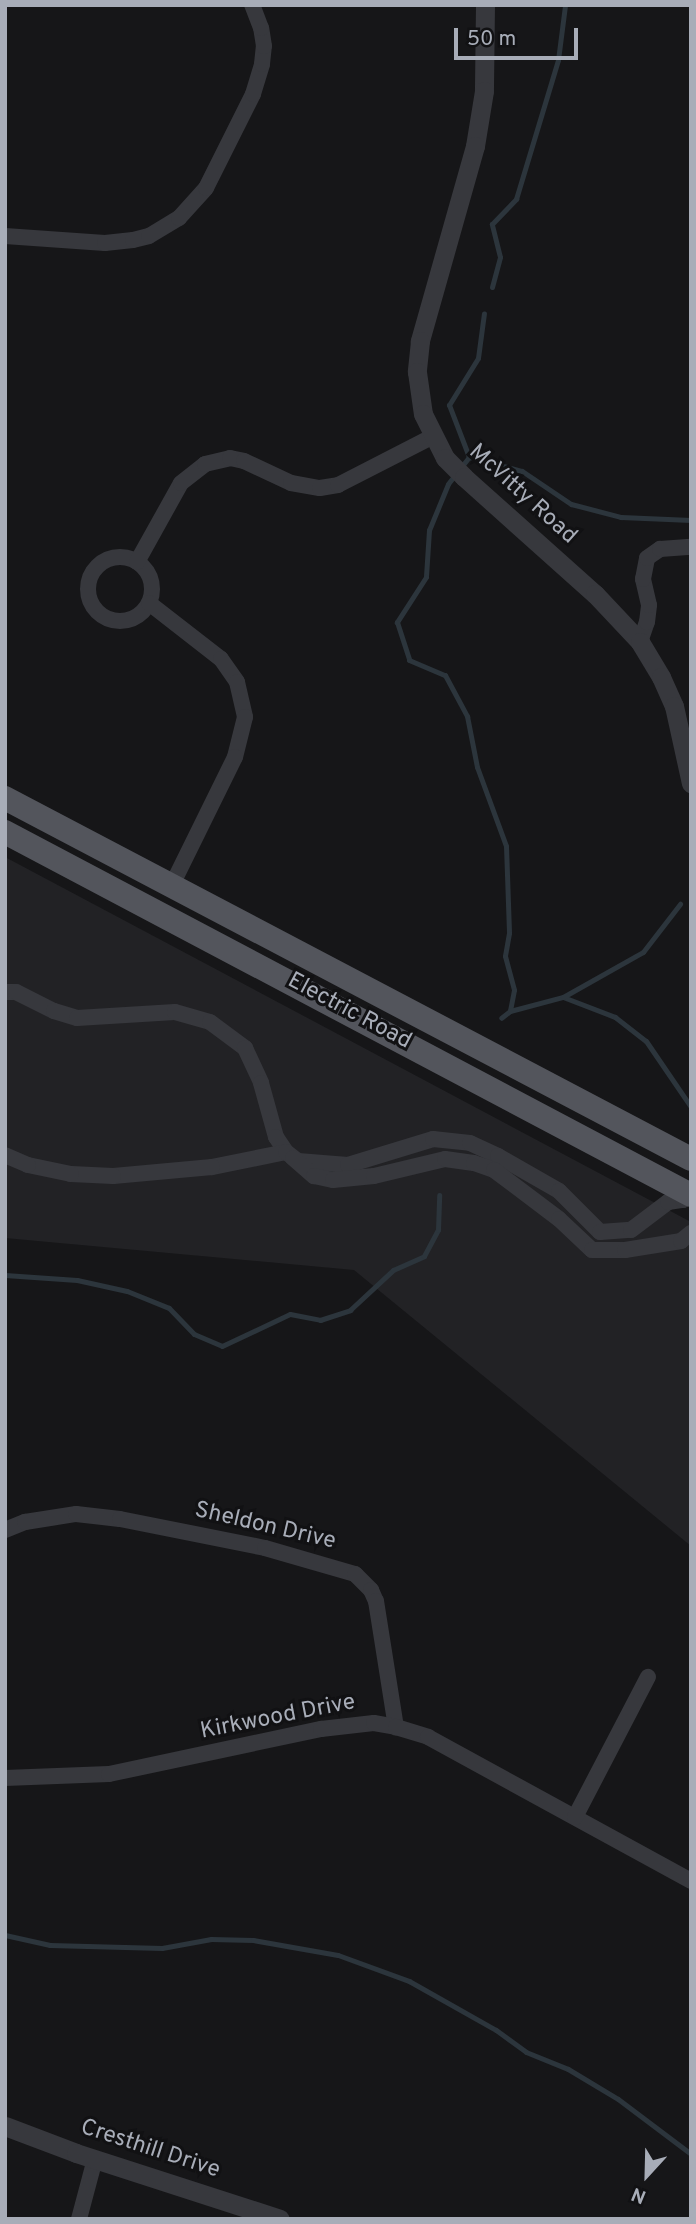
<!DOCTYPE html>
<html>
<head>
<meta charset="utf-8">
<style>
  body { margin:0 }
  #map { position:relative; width:696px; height:2224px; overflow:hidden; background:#161618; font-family:Overpass,sans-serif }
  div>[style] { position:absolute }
  .built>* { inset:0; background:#222225 }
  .stream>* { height:5px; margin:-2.5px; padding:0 2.5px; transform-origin:2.5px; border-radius:2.5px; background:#2c353c }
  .minor>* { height:16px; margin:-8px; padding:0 8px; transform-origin:8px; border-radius:8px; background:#37383d }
  .minor>.ring { margin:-8px; padding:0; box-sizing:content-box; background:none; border:16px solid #37383d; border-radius:50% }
  .tertiary>* { height:19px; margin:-9.5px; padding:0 9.5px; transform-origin:9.5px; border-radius:9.5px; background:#37383d }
  .primary>* { height:24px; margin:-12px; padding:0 12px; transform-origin:12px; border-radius:12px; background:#53555c }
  span { translate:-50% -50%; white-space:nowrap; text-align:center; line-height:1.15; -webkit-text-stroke:6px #111113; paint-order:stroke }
  .street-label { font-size:23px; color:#a8adb8 }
  .frame { position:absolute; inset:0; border:7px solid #a8adb8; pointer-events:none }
  .north { position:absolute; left:612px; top:2140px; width:70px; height:70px; -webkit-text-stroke:5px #111113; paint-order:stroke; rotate:202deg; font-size:19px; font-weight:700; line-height:28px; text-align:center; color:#a8adb8 }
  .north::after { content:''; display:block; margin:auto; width:24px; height:32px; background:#a8adb8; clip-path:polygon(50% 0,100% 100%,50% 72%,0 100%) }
  .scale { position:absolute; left:454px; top:28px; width:124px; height:32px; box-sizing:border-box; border:4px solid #a8adb8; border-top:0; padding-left:9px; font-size:21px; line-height:24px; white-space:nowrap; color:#a8adb8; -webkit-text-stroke:5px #111113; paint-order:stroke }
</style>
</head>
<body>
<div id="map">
  <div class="built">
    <i style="clip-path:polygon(5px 857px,691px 1222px,691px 1546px,354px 1270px,5px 1238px)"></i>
  </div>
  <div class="stream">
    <i style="left:492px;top:287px;width:31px;rotate:-75deg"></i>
    <i style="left:500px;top:257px;width:34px;rotate:-104deg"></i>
    <i style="left:492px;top:224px;width:35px;rotate:-46deg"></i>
    <i style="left:516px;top:199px;width:145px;rotate:-73.2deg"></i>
    <i style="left:558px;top:60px;width:55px;rotate:-82.7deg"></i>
    <i style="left:469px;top:457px;width:34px;rotate:128deg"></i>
    <i style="left:448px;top:484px;width:50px;rotate:112.4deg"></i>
    <i style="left:429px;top:530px;width:47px;rotate:93.7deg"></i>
    <i style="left:426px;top:577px;width:54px;rotate:122.8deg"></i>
    <i style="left:397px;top:622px;width:40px;rotate:72deg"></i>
    <i style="left:409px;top:660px;width:39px;rotate:23deg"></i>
    <i style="left:445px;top:675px;width:47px;rotate:61.8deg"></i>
    <i style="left:467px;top:716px;width:52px;rotate:78.9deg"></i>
    <i style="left:477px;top:767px;width:84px;rotate:69.8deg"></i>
    <i style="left:506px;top:846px;width:87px;rotate:88deg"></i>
    <i style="left:509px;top:933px;width:23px;rotate:100deg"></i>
    <i style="left:505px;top:956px;width:35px;rotate:75deg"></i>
    <i style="left:514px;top:990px;width:21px;rotate:101deg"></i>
    <i style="left:510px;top:1011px;width:11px;rotate:142deg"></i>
    <i style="left:469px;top:457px;width:55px;rotate:14.8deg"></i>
    <i style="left:522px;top:471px;width:59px;rotate:34deg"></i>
    <i style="left:571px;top:504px;width:52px;rotate:14.6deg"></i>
    <i style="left:621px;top:517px;width:70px;rotate:2.5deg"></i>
    <i style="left:469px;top:457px;width:56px;rotate:-111deg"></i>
    <i style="left:449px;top:405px;width:55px;rotate:-58.3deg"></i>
    <i style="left:478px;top:358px;width:45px;rotate:-82.4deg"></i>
    <i style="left:563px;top:997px;width:56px;rotate:21deg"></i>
    <i style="left:615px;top:1017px;width:39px;rotate:38deg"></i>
    <i style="left:646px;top:1041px;width:80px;rotate:55.7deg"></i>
    <i style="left:510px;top:1011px;width:55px;rotate:-14.8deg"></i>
    <i style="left:563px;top:997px;width:92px;rotate:-29.4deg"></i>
    <i style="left:643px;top:952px;width:61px;rotate:-52.4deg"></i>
    <i style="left:5px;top:1275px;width:72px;rotate:4deg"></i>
    <i style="left:77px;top:1280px;width:51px;rotate:12.4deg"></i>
    <i style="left:127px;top:1291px;width:45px;rotate:22deg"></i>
    <i style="left:169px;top:1308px;width:36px;rotate:46deg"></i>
    <i style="left:194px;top:1334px;width:30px;rotate:23deg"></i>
    <i style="left:222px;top:1346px;width:75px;rotate:-25.2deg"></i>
    <i style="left:290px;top:1314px;width:31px;rotate:11deg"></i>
    <i style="left:320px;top:1320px;width:32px;rotate:-18deg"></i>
    <i style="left:350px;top:1310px;width:59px;rotate:-42.9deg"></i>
    <i style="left:393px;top:1270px;width:34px;rotate:-24deg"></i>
    <i style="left:424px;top:1256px;width:30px;rotate:-62deg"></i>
    <i style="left:438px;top:1230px;width:35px;rotate:-88deg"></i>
    <i style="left:5px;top:1935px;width:46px;rotate:12.5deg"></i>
    <i style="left:50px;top:1945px;width:112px;rotate:1.5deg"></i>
    <i style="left:162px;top:1948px;width:50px;rotate:-10.4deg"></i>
    <i style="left:211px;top:1939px;width:42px;rotate:1.4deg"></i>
    <i style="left:253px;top:1940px;width:86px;rotate:10deg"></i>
    <i style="left:338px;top:1955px;width:76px;rotate:20.1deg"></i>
    <i style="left:409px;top:1981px;width:100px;rotate:29.4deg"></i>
    <i style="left:496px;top:2030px;width:37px;rotate:36deg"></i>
    <i style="left:526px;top:2052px;width:45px;rotate:22deg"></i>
    <i style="left:568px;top:2069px;width:58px;rotate:31deg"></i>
    <i style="left:618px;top:2099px;width:91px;rotate:37deg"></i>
  </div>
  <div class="minor">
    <i style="left:5px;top:236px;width:100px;rotate:4deg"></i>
    <i style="left:105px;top:243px;width:28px;rotate:-6deg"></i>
    <i style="left:133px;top:240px;width:16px;rotate:-14deg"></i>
    <i style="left:149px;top:236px;width:35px;rotate:-31deg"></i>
    <i style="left:179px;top:218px;width:40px;rotate:-48deg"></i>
    <i style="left:206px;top:188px;width:105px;rotate:-63.4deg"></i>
    <i style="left:253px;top:94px;width:31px;rotate:-73deg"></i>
    <i style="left:262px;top:64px;width:18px;rotate:-84deg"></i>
    <i style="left:264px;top:46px;width:18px;rotate:-99deg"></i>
    <i style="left:261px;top:28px;width:25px;rotate:-111deg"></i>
    <i class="ring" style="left:88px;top:557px;width:48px;height:48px"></i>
    <i style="left:137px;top:562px;width:90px;rotate:-60.9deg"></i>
    <i style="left:181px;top:483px;width:31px;rotate:-38deg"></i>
    <i style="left:205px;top:464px;width:26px;rotate:-13deg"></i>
    <i style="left:230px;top:458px;width:14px;rotate:12deg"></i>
    <i style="left:244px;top:461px;width:52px;rotate:25.1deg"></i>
    <i style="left:291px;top:483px;width:29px;rotate:10deg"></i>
    <i style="left:320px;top:488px;width:18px;rotate:-9deg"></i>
    <i style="left:338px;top:485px;width:106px;rotate:-27.1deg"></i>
    <i style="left:149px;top:603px;width:91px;rotate:37.9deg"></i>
    <i style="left:221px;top:659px;width:28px;rotate:55deg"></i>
    <i style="left:237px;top:682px;width:36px;rotate:77deg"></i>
    <i style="left:245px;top:717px;width:41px;rotate:104deg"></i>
    <i style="left:235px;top:757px;width:143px;rotate:116.2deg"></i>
    <i style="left:640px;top:642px;width:21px;rotate:-71deg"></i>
    <i style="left:647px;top:622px;width:17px;rotate:-83deg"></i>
    <i style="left:649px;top:605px;width:27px;rotate:-103deg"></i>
    <i style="left:643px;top:579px;width:21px;rotate:-79deg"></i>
    <i style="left:647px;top:558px;width:16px;rotate:-35deg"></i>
    <i style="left:660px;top:549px;width:31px;rotate:-4deg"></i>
    <i style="left:5px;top:992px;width:11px"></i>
    <i style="left:16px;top:992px;width:42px;rotate:26.6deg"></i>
    <i style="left:54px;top:1011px;width:24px;rotate:17deg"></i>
    <i style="left:77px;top:1018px;width:98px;rotate:-3.5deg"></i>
    <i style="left:175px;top:1012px;width:36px;rotate:16deg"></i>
    <i style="left:210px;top:1022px;width:44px;rotate:36.6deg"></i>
    <i style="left:245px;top:1048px;width:38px;rotate:65deg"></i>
    <i style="left:261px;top:1083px;width:56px;rotate:74.5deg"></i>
    <i style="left:276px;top:1137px;width:18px;rotate:56deg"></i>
    <i style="left:286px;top:1152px;width:76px;rotate:168.5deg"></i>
    <i style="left:212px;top:1167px;width:99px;rotate:174.8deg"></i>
    <i style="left:113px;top:1176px;width:42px;rotate:-177.3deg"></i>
    <i style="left:71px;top:1174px;width:44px;rotate:-168.2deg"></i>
    <i style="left:28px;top:1165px;width:25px;rotate:-157deg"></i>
    <i style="left:286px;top:1152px;width:15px;rotate:37deg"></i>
    <i style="left:298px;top:1161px;width:50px;rotate:4.6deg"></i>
    <i style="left:348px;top:1165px;width:89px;rotate:-17deg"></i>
    <i style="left:433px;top:1139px;width:37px;rotate:6deg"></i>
    <i style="left:470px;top:1143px;width:31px;rotate:25deg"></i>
    <i style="left:498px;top:1156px;width:70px;rotate:29.8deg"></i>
    <i style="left:559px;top:1191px;width:58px;rotate:45deg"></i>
    <i style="left:600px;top:1232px;width:31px;rotate:-4deg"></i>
    <i style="left:631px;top:1230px;width:46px;rotate:-37.1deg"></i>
    <i style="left:668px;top:1202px;width:15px;rotate:-8deg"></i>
    <i style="left:683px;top:1200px;width:10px;rotate:-37deg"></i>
    <i style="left:293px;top:1158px;width:28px;rotate:41deg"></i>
    <i style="left:314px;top:1176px;width:19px;rotate:12deg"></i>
    <i style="left:333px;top:1180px;width:41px;rotate:-5.6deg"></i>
    <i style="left:374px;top:1176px;width:73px;rotate:-13.5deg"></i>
    <i style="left:445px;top:1159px;width:29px;rotate:8deg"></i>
    <i style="left:474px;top:1163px;width:21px;rotate:19deg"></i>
    <i style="left:494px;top:1170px;width:81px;rotate:37deg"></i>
    <i style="left:559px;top:1219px;width:45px;rotate:43.2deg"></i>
    <i style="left:592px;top:1250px;width:33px"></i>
    <i style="left:625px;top:1250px;width:57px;rotate:-9.1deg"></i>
    <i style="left:681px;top:1241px;width:13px;rotate:-39deg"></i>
    <i style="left:5px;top:1530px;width:22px;rotate:-22deg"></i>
    <i style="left:25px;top:1522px;width:52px;rotate:-8.9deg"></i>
    <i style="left:76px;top:1514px;width:44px;rotate:6.5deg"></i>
    <i style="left:120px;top:1519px;width:148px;rotate:11.3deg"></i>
    <i style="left:265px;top:1548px;width:94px;rotate:16.1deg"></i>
    <i style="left:355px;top:1574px;width:23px;rotate:45deg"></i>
    <i style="left:371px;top:1590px;width:12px;rotate:66deg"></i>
    <i style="left:376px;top:1601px;width:128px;rotate:81deg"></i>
    <i style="left:5px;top:1778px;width:104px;rotate:-2.2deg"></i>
    <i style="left:109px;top:1774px;width:217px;rotate:-12deg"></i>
    <i style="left:321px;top:1729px;width:53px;rotate:-6.5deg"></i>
    <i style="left:374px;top:1723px;width:22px;rotate:10deg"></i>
    <i style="left:396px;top:1727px;width:34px;rotate:17deg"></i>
    <i style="left:428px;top:1737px;width:300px;rotate:28.7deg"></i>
    <i style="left:575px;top:1817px;width:158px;rotate:-62.5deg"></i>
    <i style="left:79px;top:2219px;width:62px;rotate:-75.1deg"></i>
  </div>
  <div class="tertiary">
    <i style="left:485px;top:5px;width:86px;rotate:90.7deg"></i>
    <i style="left:484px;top:91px;width:56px;rotate:99.3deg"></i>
    <i style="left:475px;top:146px;width:203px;rotate:105.8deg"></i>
    <i style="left:420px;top:341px;width:31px;rotate:96deg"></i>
    <i style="left:417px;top:372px;width:42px;rotate:81.9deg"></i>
    <i style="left:423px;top:414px;width:49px;rotate:63.4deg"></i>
    <i style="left:445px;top:458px;width:27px;rotate:45deg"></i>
    <i style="left:464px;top:477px;width:176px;rotate:41.8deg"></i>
    <i style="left:595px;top:594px;width:66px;rotate:46.8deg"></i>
    <i style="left:640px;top:642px;width:41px;rotate:59deg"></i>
    <i style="left:661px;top:677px;width:32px;rotate:66deg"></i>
    <i style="left:674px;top:706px;width:79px;rotate:77.6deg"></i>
    <i style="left:5px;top:2126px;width:76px;rotate:20.8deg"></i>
    <i style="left:76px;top:2153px;width:214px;rotate:17.9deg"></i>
  </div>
  <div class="primary">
    <i style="left:5px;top:798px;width:775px;rotate:27.76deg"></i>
    <i style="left:5px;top:832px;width:776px;rotate:27.89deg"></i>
  </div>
  <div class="street-label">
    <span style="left:522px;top:495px;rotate:42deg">McVitty Road</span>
    <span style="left:349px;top:1012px;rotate:28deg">Electric Road</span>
    <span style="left:265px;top:1527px;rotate:13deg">Sheldon Drive</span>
    <span style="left:278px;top:1718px;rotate:-11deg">Kirkwood Drive</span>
    <span style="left:150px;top:2150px;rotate:18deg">Cresthill Drive</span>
  </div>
  <div class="frame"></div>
  <div class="north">N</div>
  <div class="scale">50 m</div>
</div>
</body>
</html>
